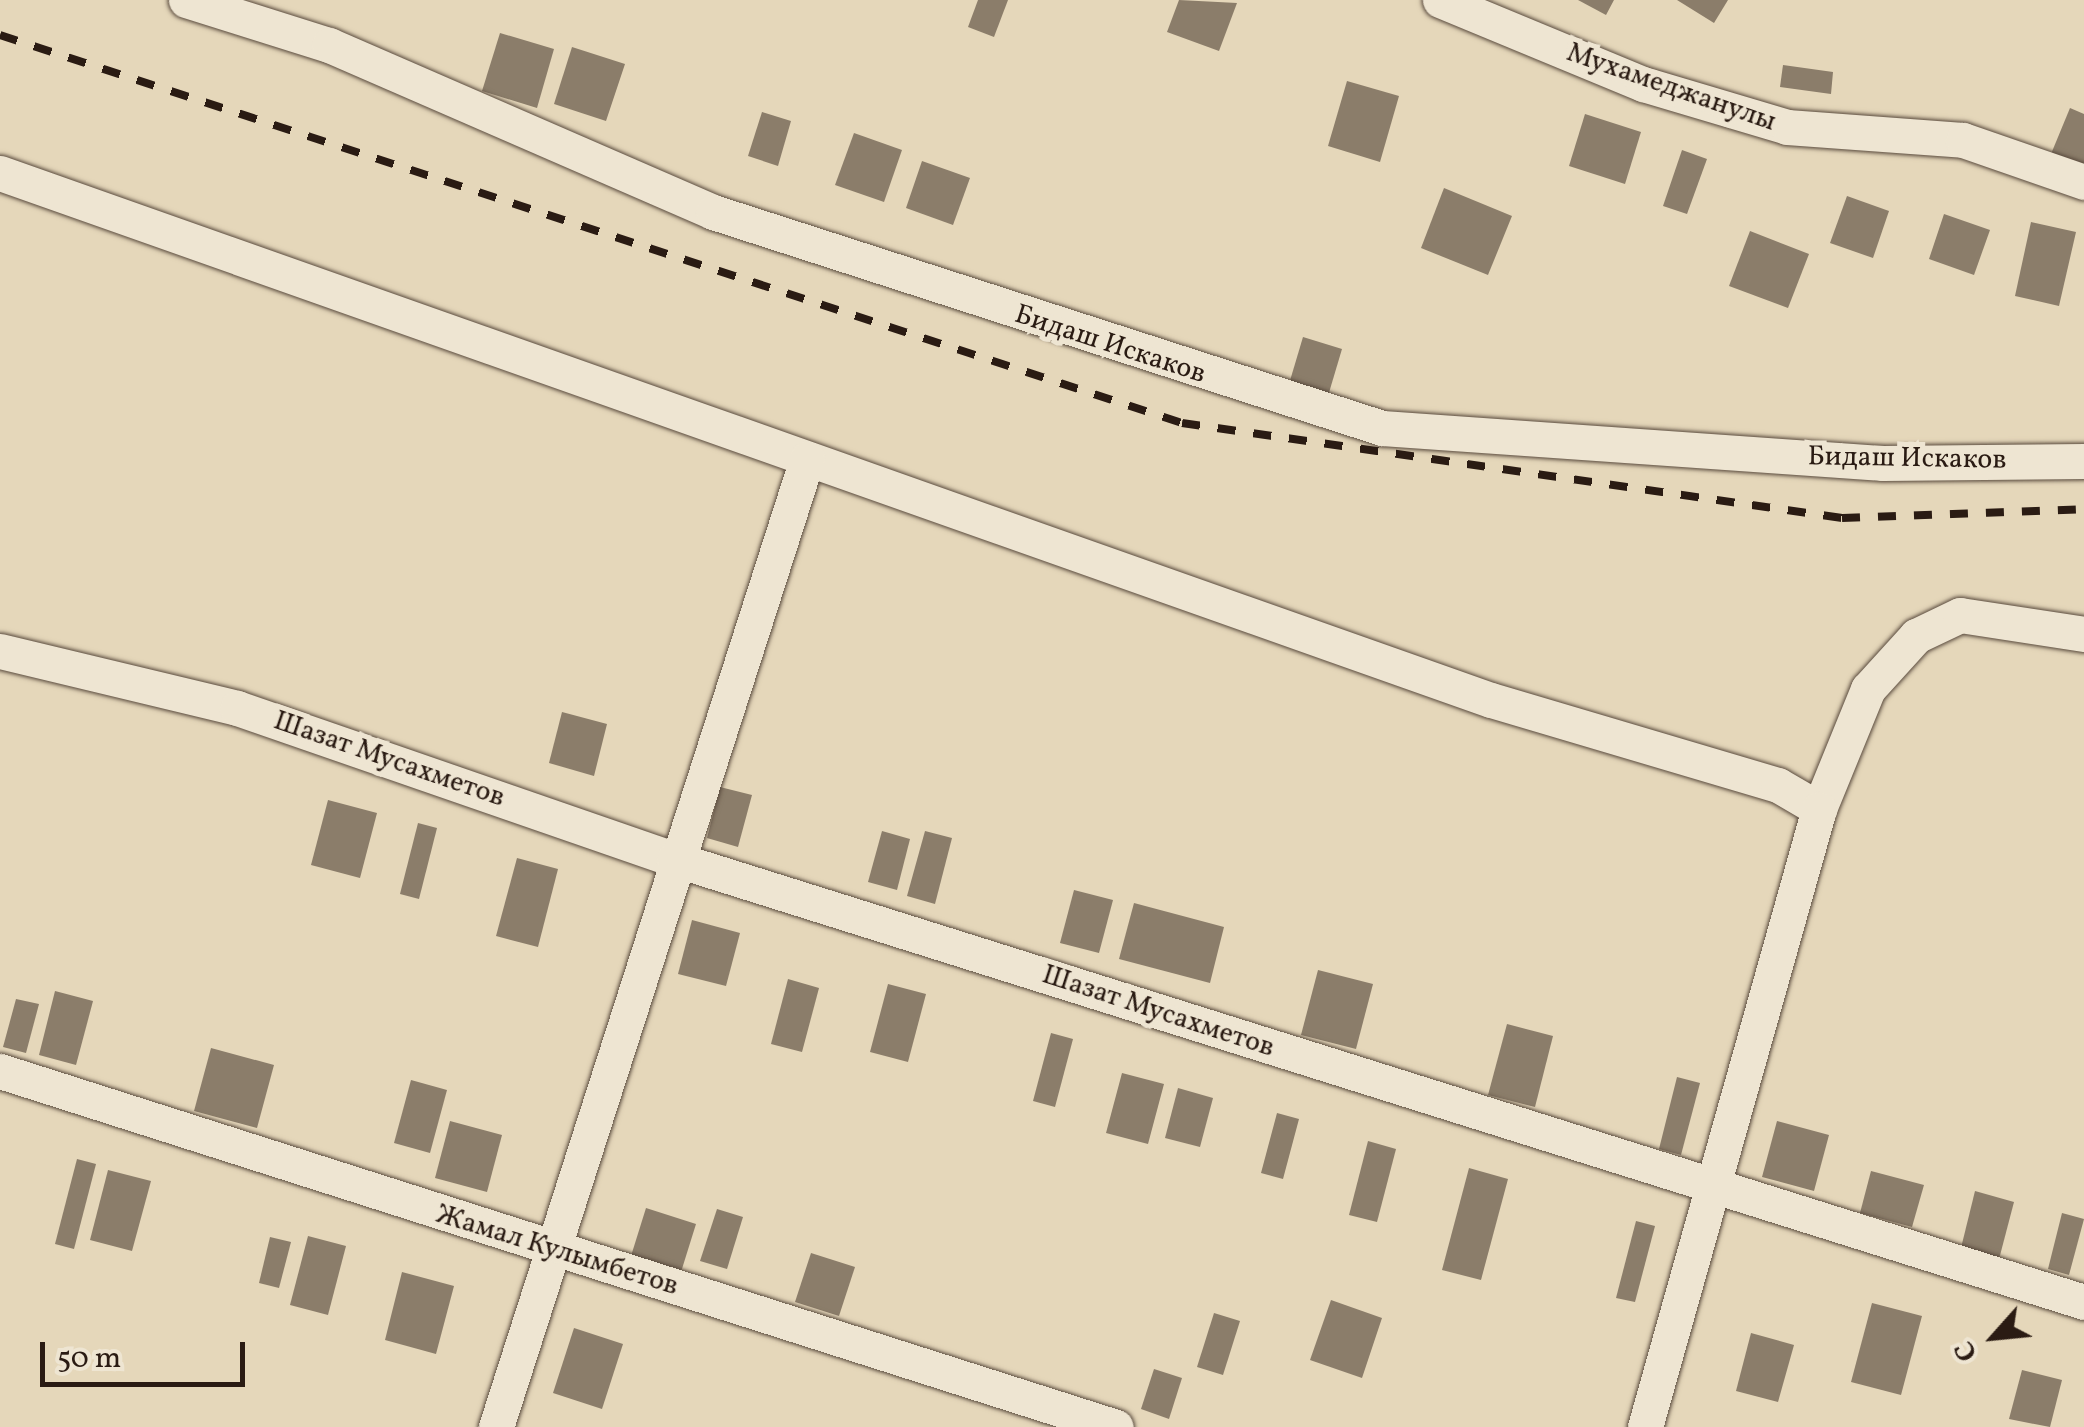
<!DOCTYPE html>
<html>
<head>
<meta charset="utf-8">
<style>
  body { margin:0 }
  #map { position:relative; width:2084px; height:1427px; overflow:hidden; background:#e5d7ba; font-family:Vollkorn,serif }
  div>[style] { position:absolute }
  .building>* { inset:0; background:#8b7d6a }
  .roads { filter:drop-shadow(0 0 2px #594a3d) drop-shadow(0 0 2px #594a3d) }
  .minor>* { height:35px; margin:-17.5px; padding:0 17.5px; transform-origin:17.5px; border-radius:17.5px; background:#eee5d2 }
  .rail>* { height:8px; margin-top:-4px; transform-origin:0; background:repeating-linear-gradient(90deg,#2a1b13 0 18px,transparent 0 36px) }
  span { translate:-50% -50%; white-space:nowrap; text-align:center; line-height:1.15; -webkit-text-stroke:10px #eee5d2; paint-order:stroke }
  .street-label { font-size:28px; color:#2a1b13 }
  .north { position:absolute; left:1944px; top:1287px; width:100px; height:100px; -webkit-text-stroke:8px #eee5d2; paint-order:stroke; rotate:243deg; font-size:28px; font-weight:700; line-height:40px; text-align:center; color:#2a1b13 }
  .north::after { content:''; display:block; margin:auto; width:35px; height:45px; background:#2a1b13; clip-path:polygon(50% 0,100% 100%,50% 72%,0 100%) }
  .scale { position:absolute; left:40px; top:1342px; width:205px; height:45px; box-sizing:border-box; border:5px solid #2a1b13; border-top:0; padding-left:12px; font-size:30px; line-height:35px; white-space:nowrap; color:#2a1b13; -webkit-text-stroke:8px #eee5d2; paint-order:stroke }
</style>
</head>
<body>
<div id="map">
  <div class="building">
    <i style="clip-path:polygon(978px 0,1008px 0,994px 37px,968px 27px)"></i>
    <i style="clip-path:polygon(1179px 0,1237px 3px,1219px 51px,1167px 32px)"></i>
    <i style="clip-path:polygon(1578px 0,1614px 0,1606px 15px)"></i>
    <i style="clip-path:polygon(1677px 0,1728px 0,1714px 23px)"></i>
    <i style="clip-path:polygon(500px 33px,554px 49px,537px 108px,482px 91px)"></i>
    <i style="clip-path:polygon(572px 47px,625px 64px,606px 121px,554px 104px)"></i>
    <i style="clip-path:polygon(1783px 65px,1833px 72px,1831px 94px,1780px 87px)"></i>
    <i style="clip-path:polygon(1347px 81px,1399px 96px,1380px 162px,1328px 146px)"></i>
    <i style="clip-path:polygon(2070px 108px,2084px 114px,2084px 169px,2051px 154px)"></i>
    <i style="clip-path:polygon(762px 112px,791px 121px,778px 166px,748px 156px)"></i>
    <i style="clip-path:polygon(1585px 114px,1641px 132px,1625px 184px,1569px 166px)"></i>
    <i style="clip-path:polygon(854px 133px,902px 150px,884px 202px,835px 185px)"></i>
    <i style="clip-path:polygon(1682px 150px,1707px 159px,1687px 214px,1663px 206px)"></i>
    <i style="clip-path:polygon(922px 161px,970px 178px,953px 225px,906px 208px)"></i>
    <i style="clip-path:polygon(1444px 188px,1512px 216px,1488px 275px,1421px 248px)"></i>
    <i style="clip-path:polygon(1847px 196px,1889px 211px,1873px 258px,1830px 243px)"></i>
    <i style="clip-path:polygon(1944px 214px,1990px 230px,1974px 275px,1929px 259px)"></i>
    <i style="clip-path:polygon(2031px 222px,2076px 232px,2059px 306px,2015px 296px)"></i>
    <i style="clip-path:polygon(1750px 231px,1809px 254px,1788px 308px,1729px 286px)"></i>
    <i style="clip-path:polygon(1303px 337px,1342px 349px,1328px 396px,1289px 384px)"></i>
    <i style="clip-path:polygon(562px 712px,607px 724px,594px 776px,549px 763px)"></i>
    <i style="clip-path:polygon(720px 787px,752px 795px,738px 847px,707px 838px)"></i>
    <i style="clip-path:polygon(328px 800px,377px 813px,360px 878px,311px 865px)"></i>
    <i style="clip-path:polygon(418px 823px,437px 828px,419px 899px,400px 894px)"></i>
    <i style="clip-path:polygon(882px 831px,910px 839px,897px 890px,868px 882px)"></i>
    <i style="clip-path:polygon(925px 831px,952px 838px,935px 904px,907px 896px)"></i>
    <i style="clip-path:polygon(517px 858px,558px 869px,538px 947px,496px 936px)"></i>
    <i style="clip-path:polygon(1074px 890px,1113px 900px,1099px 953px,1060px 943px)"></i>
    <i style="clip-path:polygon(1134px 903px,1224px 927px,1210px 983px,1119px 959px)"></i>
    <i style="clip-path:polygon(692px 920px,740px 933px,726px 986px,678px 974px)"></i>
    <i style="clip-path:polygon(1318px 970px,1373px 984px,1356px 1049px,1301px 1035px)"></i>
    <i style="clip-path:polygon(788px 979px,819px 988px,802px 1052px,771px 1044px)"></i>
    <i style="clip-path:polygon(888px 984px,926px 994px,908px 1062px,870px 1052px)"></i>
    <i style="clip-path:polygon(55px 991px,93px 1001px,76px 1065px,39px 1055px)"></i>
    <i style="clip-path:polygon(16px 999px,39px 1004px,26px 1053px,3px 1047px)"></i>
    <i style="clip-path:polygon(1507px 1024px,1553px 1036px,1535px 1107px,1488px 1095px)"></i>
    <i style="clip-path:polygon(1051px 1033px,1073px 1039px,1055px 1107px,1033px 1101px)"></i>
    <i style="clip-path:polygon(211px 1048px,274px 1065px,257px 1128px,194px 1111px)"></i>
    <i style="clip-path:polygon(1122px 1073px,1164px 1084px,1148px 1144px,1106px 1133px)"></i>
    <i style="clip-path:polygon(1677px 1077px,1700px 1083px,1681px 1155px,1659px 1149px)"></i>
    <i style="clip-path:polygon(411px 1080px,447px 1090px,430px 1153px,394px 1143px)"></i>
    <i style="clip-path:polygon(1178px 1088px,1213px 1098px,1200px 1147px,1165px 1138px)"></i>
    <i style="clip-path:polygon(1277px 1113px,1299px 1119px,1283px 1179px,1261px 1173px)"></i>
    <i style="clip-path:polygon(450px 1121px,502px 1135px,487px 1192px,435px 1178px)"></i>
    <i style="clip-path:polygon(1777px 1121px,1829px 1135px,1814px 1191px,1762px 1177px)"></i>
    <i style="clip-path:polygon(1368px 1141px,1396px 1149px,1377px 1222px,1349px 1215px)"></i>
    <i style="clip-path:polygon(77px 1159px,96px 1164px,74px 1249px,55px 1244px)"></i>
    <i style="clip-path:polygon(1469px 1168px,1508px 1179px,1481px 1280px,1442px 1270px)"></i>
    <i style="clip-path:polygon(108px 1170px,151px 1181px,132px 1251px,90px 1240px)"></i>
    <i style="clip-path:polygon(1871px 1171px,1924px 1185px,1912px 1227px,1860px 1213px)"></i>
    <i style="clip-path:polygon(1975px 1191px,2014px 1202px,1998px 1263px,1960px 1252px)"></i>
    <i style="clip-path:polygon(646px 1208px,696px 1224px,681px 1272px,631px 1256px)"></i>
    <i style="clip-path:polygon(717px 1209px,743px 1217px,727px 1269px,700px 1261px)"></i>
    <i style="clip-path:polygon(2062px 1213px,2084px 1219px,2069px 1275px,2048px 1269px)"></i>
    <i style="clip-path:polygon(1636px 1221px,1655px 1226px,1635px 1302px,1616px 1298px)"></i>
    <i style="clip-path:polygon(308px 1236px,346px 1246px,328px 1315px,290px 1305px)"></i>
    <i style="clip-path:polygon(270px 1237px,291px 1242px,279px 1288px,259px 1283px)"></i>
    <i style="clip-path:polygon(811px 1253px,855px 1267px,839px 1316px,795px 1302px)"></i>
    <i style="clip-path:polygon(402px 1272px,454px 1286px,436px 1354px,385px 1340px)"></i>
    <i style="clip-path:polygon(1331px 1300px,1382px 1318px,1362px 1378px,1310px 1360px)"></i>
    <i style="clip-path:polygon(1872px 1303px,1922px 1316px,1901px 1395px,1851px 1382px)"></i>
    <i style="clip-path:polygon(1214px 1313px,1240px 1321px,1223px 1375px,1197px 1367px)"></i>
    <i style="clip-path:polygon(574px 1328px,623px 1344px,602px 1409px,553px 1393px)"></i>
    <i style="clip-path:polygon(1751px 1333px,1794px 1345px,1778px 1402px,1736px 1391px)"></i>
    <i style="clip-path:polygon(1154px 1369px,1182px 1378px,1169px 1419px,1141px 1409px)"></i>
    <i style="clip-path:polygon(2022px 1370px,2062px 1380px,2050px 1427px,2009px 1419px)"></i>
  </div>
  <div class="roads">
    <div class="minor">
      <i style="left:186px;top:0;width:150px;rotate:17.5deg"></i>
      <i style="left:329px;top:45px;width:419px;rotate:23.5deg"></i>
      <i style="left:713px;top:212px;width:703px;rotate:17.89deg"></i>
      <i style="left:1382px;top:428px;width:502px;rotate:4deg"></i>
      <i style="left:1883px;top:463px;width:201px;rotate:-0.6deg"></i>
      <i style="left:1440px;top:0;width:220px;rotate:22.5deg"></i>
      <i style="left:1643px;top:84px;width:150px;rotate:16.6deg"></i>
      <i style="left:1787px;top:127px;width:176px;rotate:4.2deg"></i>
      <i style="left:1963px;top:140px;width:128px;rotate:19.1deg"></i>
      <i style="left:0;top:173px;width:1581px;rotate:19.47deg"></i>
      <i style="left:1491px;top:700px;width:299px;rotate:16.5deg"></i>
      <i style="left:1778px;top:785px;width:48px;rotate:30.3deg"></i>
      <i style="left:1819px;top:809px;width:130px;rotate:-67.8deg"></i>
      <i style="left:1868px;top:689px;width:72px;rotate:-47.8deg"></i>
      <i style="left:1916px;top:636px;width:49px;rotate:-25.5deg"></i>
      <i style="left:1960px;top:615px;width:125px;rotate:8.7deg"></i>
      <i style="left:0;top:651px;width:244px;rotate:13.5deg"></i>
      <i style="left:237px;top:708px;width:462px;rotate:19.1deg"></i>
      <i style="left:674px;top:859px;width:1478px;rotate:17.44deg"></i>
      <i style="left:0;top:1071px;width:1171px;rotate:17.69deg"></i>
      <i style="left:496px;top:1427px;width:1017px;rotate:-72.19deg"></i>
      <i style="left:1645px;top:1427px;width:642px;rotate:-74.28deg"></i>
    </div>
  </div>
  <div class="rail">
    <i style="left:0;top:35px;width:1244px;rotate:18.17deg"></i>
    <i style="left:1182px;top:423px;width:667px;rotate:8.19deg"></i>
    <i style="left:1842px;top:518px;width:242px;rotate:-2.1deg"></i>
  </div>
  <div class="street-label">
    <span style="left:1671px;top:88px;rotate:19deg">Мухамеджанулы</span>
    <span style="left:1110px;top:345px;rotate:18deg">Бидаш Искаков</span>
    <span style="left:1907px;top:459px;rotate:1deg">Бидаш Искаков</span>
    <span style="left:389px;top:760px;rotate:19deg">Шазат Мусахметов</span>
    <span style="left:1158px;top:1012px;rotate:18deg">Шазат Мусахметов</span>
    <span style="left:557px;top:1251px;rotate:17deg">Жамал Кулымбетов</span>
  </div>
  <div class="north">С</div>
  <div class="scale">50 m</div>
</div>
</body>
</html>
